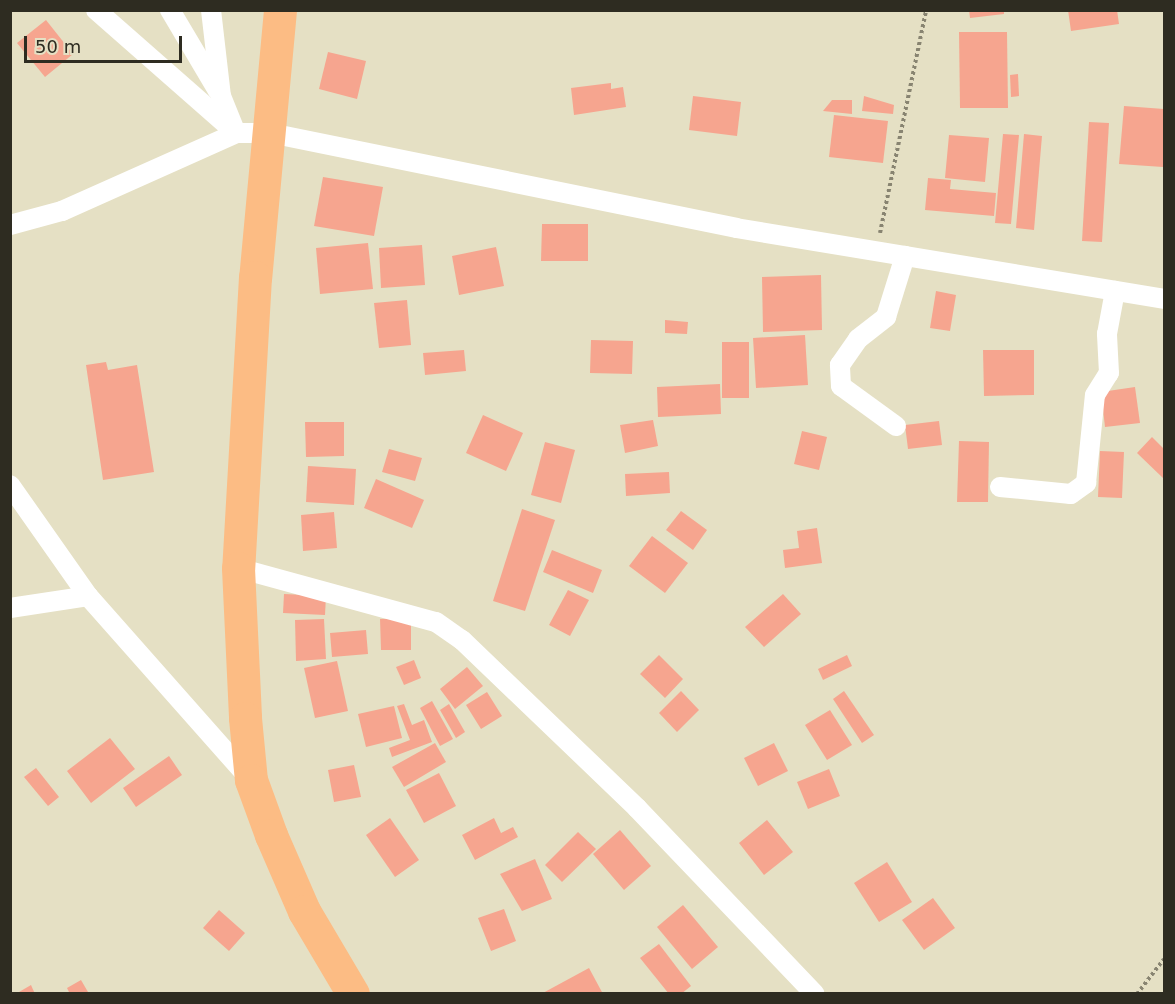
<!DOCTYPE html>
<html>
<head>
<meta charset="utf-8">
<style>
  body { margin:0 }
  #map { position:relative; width:1175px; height:1004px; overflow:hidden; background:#e5e0c4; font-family:"DejaVu Sans",sans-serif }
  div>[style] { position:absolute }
  .building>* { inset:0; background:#f6a58f }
  .path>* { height:4px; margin-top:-2px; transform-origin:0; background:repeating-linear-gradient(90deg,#888471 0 3px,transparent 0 6px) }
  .minor>* { height:20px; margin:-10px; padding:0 10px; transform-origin:10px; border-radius:10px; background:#fff }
  .trunk>* { height:33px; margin:-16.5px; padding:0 16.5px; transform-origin:16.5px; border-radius:16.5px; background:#fcbc84 }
  span { translate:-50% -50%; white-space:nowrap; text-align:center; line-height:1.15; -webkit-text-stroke:4.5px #e5e0c4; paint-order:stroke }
  .frame { position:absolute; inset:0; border:12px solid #2e2c21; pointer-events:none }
  .scale { position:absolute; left:24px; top:36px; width:158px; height:27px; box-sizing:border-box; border:3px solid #2e2c21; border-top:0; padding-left:8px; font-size:18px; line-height:21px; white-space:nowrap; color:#2e2c21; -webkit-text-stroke:4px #e5e0c4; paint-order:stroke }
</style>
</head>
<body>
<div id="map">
  <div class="building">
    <i style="clip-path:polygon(969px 10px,1004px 10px,1004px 14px,970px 18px)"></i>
    <i style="clip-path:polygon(1068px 10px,1117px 10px,1119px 24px,1071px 31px)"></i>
    <i style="clip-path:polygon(46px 20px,73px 54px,45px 77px,17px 43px)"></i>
    <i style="clip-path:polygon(959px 32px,1007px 32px,1008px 108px,960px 108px)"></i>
    <i style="clip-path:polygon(328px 52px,366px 61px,357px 99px,319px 89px)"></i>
    <i style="clip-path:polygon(1018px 74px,1019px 96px,1011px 97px,1010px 75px)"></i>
    <i style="clip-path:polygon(611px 83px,611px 89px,623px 87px,626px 107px,574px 115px,571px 88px)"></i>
    <i style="clip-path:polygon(693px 96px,741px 102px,737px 136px,689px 130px)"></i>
    <i style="clip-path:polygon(864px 96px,894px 105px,893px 114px,862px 111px)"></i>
    <i style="clip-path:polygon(832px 100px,852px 100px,852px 114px,823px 111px)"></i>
    <i style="clip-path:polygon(1124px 106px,1164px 109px,1163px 167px,1119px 164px)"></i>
    <i style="clip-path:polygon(834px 115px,888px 121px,883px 163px,829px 157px)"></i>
    <i style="clip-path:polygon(1089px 122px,1109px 123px,1102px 242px,1082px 241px)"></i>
    <i style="clip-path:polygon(1003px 134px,1019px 135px,1011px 224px,995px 223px)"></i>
    <i style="clip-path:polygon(1024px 134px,1042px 136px,1034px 230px,1016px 228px)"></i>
    <i style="clip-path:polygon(949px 135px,989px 138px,985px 182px,945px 178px)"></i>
    <i style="clip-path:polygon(323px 177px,383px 187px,374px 236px,314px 226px)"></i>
    <i style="clip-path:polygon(928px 178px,951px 180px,950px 189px,996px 193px,994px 216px,925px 210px)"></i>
    <i style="clip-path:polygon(542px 224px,588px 224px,588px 261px,541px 261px)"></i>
    <i style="clip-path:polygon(368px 243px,373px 289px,320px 294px,316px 248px)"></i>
    <i style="clip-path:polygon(422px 245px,425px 285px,381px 288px,379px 248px)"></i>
    <i style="clip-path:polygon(496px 247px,504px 286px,459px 295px,452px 256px)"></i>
    <i style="clip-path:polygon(821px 275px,822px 330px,763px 332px,762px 277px)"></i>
    <i style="clip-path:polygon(936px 291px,956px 295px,950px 331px,930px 328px)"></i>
    <i style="clip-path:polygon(407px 300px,411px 345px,379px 348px,374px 303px)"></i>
    <i style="clip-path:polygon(665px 320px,688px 322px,687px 334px,665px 333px)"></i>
    <i style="clip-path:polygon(805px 335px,808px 385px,756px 388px,753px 338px)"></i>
    <i style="clip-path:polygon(591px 340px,633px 341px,632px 374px,590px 373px)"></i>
    <i style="clip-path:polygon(722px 342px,749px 342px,749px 398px,722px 398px)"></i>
    <i style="clip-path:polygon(464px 350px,466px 371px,425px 375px,423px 353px)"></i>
    <i style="clip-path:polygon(983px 350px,1034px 350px,1034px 395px,984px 396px)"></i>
    <i style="clip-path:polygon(106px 362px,108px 370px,137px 365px,154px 472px,103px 480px,86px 365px)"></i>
    <i style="clip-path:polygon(720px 384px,721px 414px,658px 417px,657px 387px)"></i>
    <i style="clip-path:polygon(1135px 387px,1140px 423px,1105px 427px,1101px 392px)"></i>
    <i style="clip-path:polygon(483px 415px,523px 433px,506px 471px,466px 453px)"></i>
    <i style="clip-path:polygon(653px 420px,658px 446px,625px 453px,620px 425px)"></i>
    <i style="clip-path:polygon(939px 421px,942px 445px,908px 449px,905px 425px)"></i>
    <i style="clip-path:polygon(305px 422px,344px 422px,344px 456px,306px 457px)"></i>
    <i style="clip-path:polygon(802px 431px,827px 437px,819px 470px,794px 464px)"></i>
    <i style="clip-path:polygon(1152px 437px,1164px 449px,1164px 479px,1137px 453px)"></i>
    <i style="clip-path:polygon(959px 441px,989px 442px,988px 502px,957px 502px)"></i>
    <i style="clip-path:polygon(545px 442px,575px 450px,561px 503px,531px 495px)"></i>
    <i style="clip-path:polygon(389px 449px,422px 458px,415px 481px,382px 472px)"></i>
    <i style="clip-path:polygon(1100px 451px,1124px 452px,1122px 498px,1098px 497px)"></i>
    <i style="clip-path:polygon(308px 466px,356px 469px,354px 505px,306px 502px)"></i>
    <i style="clip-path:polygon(669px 472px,670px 493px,626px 496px,625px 474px)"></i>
    <i style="clip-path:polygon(376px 479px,424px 500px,412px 528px,364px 508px)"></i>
    <i style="clip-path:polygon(522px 509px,555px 520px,525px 611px,493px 601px)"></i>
    <i style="clip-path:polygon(681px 511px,707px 530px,693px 550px,666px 530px)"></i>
    <i style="clip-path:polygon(334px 512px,337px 548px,303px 551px,301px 515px)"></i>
    <i style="clip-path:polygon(817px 528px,822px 563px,785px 568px,783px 550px,799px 548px,797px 531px)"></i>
    <i style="clip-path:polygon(652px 536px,688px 563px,665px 593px,629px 566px)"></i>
    <i style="clip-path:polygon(552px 550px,602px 570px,593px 593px,543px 572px)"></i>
    <i style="clip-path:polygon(568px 590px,589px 600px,570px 636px,549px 625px)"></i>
    <i style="clip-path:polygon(284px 594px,326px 596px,325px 615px,283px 613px)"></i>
    <i style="clip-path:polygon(783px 594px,801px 614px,764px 647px,745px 627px)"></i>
    <i style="clip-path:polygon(411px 618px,411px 650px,381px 650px,380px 619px)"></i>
    <i style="clip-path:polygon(324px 619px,326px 659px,296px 661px,295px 620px)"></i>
    <i style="clip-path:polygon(366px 630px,368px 654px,332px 657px,330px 633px)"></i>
    <i style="clip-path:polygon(659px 655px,683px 679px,665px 698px,640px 674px)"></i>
    <i style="clip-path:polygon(847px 655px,852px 666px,823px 680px,818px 669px)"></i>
    <i style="clip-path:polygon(414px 660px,421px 678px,404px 685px,396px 667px)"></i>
    <i style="clip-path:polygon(337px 661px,348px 711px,315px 718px,304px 668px)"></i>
    <i style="clip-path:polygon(467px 667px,483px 686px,455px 709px,440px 689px)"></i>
    <i style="clip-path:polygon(681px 691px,699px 710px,677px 732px,659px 713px)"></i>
    <i style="clip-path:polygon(844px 691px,874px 735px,862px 743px,833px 699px)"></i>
    <i style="clip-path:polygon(487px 692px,502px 716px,481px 729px,466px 705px)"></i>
    <i style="clip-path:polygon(432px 701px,453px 739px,440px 746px,420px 708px)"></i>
    <i style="clip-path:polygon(404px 704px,412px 725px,424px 720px,432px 742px,392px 757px,389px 748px,410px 740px,397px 706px)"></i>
    <i style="clip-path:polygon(449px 704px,465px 732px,456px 738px,440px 710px)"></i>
    <i style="clip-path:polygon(394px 706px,402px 738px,366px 747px,358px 714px)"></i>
    <i style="clip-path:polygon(830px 710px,852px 745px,827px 760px,805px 725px)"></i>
    <i style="clip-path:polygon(110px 738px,135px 769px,91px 803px,67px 771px)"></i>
    <i style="clip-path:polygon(435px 743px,446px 762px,404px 787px,392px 767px)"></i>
    <i style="clip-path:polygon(774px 743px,788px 771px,758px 786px,744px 758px)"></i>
    <i style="clip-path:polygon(169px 756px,182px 775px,136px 807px,123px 788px)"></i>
    <i style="clip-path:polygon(354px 765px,361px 797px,334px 802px,328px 770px)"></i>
    <i style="clip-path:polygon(36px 768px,59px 797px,48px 806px,24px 777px)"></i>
    <i style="clip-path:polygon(829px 769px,840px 796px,808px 809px,797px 782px)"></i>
    <i style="clip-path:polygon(439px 773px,456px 806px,424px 823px,406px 790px)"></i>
    <i style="clip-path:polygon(390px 818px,419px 860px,395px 877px,366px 835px)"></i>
    <i style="clip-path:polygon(494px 818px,501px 833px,513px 827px,518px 837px,475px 860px,462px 835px)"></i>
    <i style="clip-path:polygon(767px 820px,793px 852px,764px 875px,739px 843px)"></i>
    <i style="clip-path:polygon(620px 830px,651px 866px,624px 890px,593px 854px)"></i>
    <i style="clip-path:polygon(578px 832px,596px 849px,562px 882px,545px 865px)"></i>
    <i style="clip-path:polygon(535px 859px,552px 899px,522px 911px,500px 874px)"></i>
    <i style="clip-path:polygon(887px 862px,912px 902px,879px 922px,854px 883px)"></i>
    <i style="clip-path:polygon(933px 898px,955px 928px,924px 950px,902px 920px)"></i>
    <i style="clip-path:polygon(683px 905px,718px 947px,692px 969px,657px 927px)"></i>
    <i style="clip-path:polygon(504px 909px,516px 941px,491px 951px,478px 918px)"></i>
    <i style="clip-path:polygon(219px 910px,245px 933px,229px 951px,203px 928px)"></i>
    <i style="clip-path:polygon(659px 944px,691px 986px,681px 994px,669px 994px,640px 958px)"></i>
    <i style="clip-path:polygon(589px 968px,603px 994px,541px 994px)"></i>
    <i style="clip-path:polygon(81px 980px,88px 992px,70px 994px,67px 988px)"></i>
    <i style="clip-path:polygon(31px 985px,35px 994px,20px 994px,19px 992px)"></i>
  </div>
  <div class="path">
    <i style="left:880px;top:233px;width:228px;rotate:-78.3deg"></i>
    <i style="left:1137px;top:994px;width:44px;rotate:-52.4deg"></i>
  </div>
  <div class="minor">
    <i style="left:96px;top:10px;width:186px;rotate:41.3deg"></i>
    <i style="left:170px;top:10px;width:94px;rotate:59.3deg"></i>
    <i style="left:211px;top:10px;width:87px;rotate:83.4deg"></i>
    <i style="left:221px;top:96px;width:38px;rotate:68deg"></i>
    <i style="left:10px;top:225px;width:54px;rotate:-15.1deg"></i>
    <i style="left:62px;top:211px;width:191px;rotate:-24.1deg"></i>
    <i style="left:236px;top:133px;width:34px"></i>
    <i style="left:270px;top:133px;width:476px;rotate:11.5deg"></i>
    <i style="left:736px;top:228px;width:434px;rotate:9.4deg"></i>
    <i style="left:896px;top:426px;width:68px;rotate:-144deg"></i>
    <i style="left:841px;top:386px;width:21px;rotate:-93deg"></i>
    <i style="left:840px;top:365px;width:32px;rotate:-55deg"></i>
    <i style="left:858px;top:339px;width:36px;rotate:-38deg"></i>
    <i style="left:886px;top:317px;width:64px;rotate:-72.7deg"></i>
    <i style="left:10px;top:485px;width:136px;rotate:54.9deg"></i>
    <i style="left:88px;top:596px;width:246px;rotate:48.5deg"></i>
    <i style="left:1000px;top:487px;width:71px;rotate:5.6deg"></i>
    <i style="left:1071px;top:494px;width:19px;rotate:-36deg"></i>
    <i style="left:1086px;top:483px;width:88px;rotate:-84.2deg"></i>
    <i style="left:1095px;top:395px;width:26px;rotate:-58deg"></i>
    <i style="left:1109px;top:373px;width:39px;rotate:-93deg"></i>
    <i style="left:1107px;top:334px;width:44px;rotate:-79.5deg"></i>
    <i style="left:238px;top:568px;width:205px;rotate:15.3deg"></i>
    <i style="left:436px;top:622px;width:32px;rotate:35deg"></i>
    <i style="left:462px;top:640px;width:243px;rotate:43.8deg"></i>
    <i style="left:637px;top:808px;width:257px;rotate:46.3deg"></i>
    <i style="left:10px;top:608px;width:79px;rotate:-8.7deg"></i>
  </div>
  <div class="trunk">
    <i style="left:280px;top:10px;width:268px;rotate:95.3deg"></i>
    <i style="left:255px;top:277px;width:291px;rotate:93.3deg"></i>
    <i style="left:238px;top:568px;width:150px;rotate:87.3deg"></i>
    <i style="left:245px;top:718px;width:62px;rotate:84.5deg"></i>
    <i style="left:251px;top:780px;width:59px;rotate:70deg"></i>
    <i style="left:271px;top:835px;width:83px;rotate:66.5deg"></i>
    <i style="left:304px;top:911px;width:96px;rotate:59.4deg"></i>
  </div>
  <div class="frame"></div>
  <div class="scale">50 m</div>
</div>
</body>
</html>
